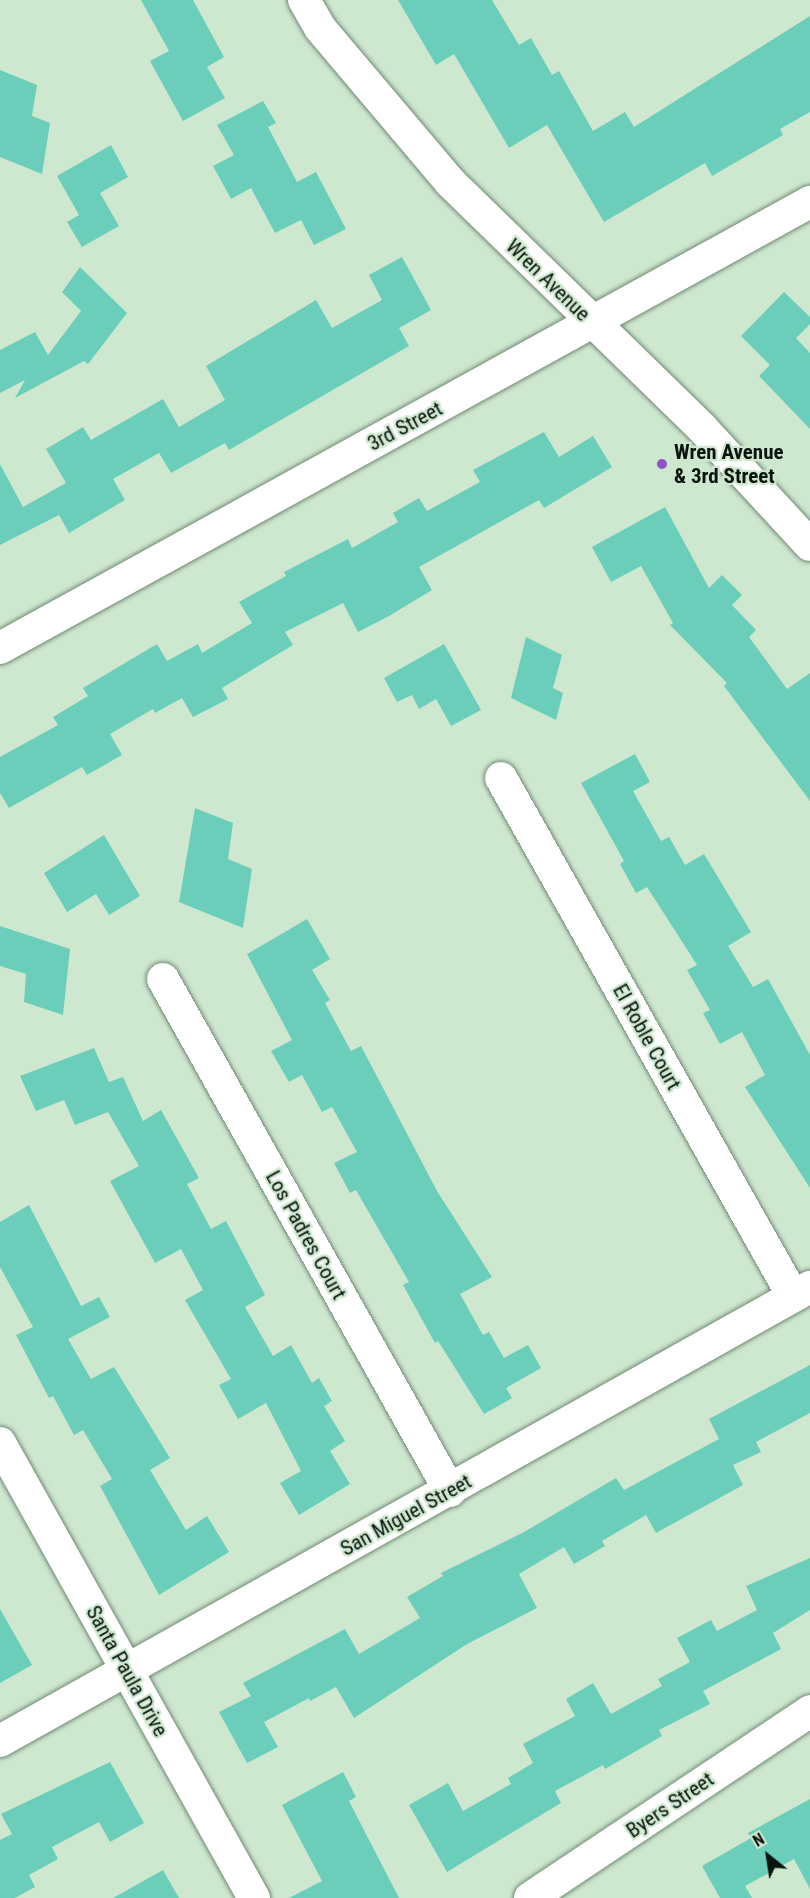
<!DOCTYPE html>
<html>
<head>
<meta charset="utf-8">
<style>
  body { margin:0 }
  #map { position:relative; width:810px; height:1898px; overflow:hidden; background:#cee8d0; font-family:"Roboto Condensed",sans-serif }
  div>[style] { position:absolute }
  .building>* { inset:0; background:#6aceba }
  .roads { filter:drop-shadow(0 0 2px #728974) drop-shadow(0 0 2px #728974) }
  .minor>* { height:32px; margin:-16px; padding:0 16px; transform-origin:16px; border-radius:16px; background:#fff }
  .dots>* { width:16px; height:16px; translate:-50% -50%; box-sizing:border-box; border:3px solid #cee8d0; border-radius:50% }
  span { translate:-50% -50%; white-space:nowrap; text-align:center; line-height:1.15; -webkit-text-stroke:4.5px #cee8d0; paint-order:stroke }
  .street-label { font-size:21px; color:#0c150d }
  .poi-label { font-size:21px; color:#0c150d; font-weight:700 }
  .left { translate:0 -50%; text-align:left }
  .north { position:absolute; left:738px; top:1826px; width:60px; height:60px; -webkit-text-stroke:4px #cee8d0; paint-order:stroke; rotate:330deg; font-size:16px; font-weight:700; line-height:24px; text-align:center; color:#0c150d }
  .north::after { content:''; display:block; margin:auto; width:21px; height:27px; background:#0c150d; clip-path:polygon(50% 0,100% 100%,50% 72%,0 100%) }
</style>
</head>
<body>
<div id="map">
  <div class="building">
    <i style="clip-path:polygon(141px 0,193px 0,224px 57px,207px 67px,225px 98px,183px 121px,150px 61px,169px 51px)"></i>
    <i style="clip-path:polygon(398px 0,492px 0,519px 45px,531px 38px,552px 75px,559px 71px,593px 131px,625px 112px,634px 127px,810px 16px,810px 112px,780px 129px,783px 135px,712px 176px,705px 163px,604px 222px,547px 125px,509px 148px,454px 54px,436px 65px)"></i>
    <i style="clip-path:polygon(0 70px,37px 85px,32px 116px,50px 123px,42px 174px,0 157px)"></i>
    <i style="clip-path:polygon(263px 101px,276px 123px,268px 127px,297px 182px,316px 172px,346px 229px,314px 245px,301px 220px,275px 233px,251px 188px,231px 199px,213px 166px,234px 155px,217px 125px)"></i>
    <i style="clip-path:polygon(111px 145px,128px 177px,100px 193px,119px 226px,82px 247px,67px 222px,79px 215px,57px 176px)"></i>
    <i style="clip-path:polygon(402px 257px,431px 310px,399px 328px,409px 346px,229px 450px,225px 443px,171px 473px,159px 453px,113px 479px,125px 500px,69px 533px,59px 515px,0 545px,0 464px,23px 507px,66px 483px,46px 449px,83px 427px,91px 440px,163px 399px,179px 427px,225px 400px,206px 366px,316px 300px,332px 328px,382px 300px,369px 275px)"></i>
    <i style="clip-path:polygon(80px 267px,127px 313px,88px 364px,84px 361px,15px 398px,25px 380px,0 393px,0 350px,35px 332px,48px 355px,81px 311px,62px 292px)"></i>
    <i style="clip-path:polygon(784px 292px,810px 317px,810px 324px,796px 338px,810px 353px,810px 429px,759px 376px,770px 365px,741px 336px)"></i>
    <i style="clip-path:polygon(544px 432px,559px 457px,593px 436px,612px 467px,544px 508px,539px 500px,419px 567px,432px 590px,389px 616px,358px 632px,343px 603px,285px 632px,293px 645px,222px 688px,228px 699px,193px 717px,182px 698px,155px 713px,153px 709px,110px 734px,122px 755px,87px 775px,82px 767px,9px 808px,0 793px,0 757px,58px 725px,53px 717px,88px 696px,83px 688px,157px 644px,167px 661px,198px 644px,202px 653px,252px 623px,239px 602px,286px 576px,284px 572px,348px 539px,352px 548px,398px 522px,393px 513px,419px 498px,427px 511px,480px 482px,473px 470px)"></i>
    <i style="clip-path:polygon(665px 507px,709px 588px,722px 575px,742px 595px,732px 605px,756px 630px,749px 637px,787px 689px,810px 673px,810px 801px,724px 686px,727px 683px,670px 625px,673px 623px,641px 566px,611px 582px,592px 547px)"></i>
    <i style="clip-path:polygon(526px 637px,562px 655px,553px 688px,563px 693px,556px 720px,511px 698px)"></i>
    <i style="clip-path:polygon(444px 644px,481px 710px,451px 726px,436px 699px,419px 709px,412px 695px,397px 702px,384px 678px)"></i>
    <i style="clip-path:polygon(635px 754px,650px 782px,633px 791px,661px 841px,669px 837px,685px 865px,704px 854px,751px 932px,728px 946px,753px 987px,768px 979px,810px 1055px,810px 1188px,745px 1087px,765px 1075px,742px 1032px,720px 1044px,703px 1013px,710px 1010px,687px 970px,697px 965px,647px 887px,636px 893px,620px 864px,624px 861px,581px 783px)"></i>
    <i style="clip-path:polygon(195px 808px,233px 823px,228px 859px,252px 869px,243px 928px,179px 902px)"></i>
    <i style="clip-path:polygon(104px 835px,140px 896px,109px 915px,96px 894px,67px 912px,44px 873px)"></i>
    <i style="clip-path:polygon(307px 919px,330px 959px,312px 970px,330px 1000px,325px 1003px,351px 1051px,361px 1046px,437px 1191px,492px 1277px,460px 1294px,483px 1335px,489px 1332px,504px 1358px,528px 1345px,541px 1368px,506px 1388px,512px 1398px,484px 1414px,438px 1341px,435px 1343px,403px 1285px,409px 1282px,356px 1190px,350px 1193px,334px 1163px,357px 1152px,332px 1107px,322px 1112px,302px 1075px,289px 1082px,271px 1051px,292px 1040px,247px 954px)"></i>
    <i style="clip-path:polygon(0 926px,70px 949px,63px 1015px,24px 1002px,26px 974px,0 966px)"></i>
    <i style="clip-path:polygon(94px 1048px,109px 1082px,123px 1077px,143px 1121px,161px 1110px,199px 1178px,187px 1184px,211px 1229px,226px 1221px,265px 1295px,245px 1307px,273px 1356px,291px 1345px,312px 1383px,319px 1378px,332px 1401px,324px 1406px,345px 1441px,330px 1451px,350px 1484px,299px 1515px,280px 1483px,301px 1471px,266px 1403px,238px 1419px,219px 1385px,231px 1379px,185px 1300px,203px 1290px,181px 1249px,155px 1263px,110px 1181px,139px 1166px,108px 1112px,75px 1125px,64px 1100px,36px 1111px,20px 1076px)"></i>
    <i style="clip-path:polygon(29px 1205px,81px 1306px,99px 1297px,110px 1317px,68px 1339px,91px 1379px,114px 1367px,170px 1458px,150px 1470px,186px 1530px,207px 1516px,229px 1552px,159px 1595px,100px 1486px,112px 1479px,83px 1430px,74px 1435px,53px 1396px,49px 1398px,16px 1335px,33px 1327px,0 1267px,0 1222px)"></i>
    <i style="clip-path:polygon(810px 1365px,810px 1413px,756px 1442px,761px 1452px,733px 1465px,743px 1485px,656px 1533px,646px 1515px,602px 1541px,605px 1546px,574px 1564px,564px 1547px,519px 1574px,537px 1608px,467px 1644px,354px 1718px,336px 1687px,310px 1701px,309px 1698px,264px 1722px,278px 1747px,247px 1763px,219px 1712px,251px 1696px,243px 1683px,345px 1629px,359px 1654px,420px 1618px,407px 1597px,443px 1576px,441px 1573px,524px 1532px,616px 1478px,624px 1490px,719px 1439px,709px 1419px)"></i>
    <i style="clip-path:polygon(810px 1558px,810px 1610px,773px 1633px,781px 1649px,703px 1691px,710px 1704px,659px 1730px,662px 1736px,605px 1769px,603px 1765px,555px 1791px,561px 1803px,447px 1872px,409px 1805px,448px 1783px,463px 1811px,511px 1784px,508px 1778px,533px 1763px,523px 1744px,575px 1716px,566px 1699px,593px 1683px,611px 1714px,662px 1686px,658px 1679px,690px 1662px,677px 1638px,711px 1620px,717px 1631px,757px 1610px,746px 1586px)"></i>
    <i style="clip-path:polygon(0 1609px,32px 1665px,0 1683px)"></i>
    <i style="clip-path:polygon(110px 1762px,144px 1823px,110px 1842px,99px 1822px,52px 1847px,58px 1859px,29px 1875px,35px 1887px,15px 1898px,0 1898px,0 1840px,12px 1834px,1px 1814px)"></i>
    <i style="clip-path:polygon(343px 1772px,356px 1797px,349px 1801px,399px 1898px,289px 1898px,322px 1881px,282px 1805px)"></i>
    <i style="clip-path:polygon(810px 1799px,810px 1889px,794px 1859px,745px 1886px,752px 1898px,720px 1898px,702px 1866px,751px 1838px,748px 1833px)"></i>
    <i style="clip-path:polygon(163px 1870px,179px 1898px,113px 1898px)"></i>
  </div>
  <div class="roads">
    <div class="minor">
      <i style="left:304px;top:0;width:32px;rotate:60deg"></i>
      <i style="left:320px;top:28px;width:203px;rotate:49.8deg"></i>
      <i style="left:451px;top:183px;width:351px;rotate:44.3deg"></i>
      <i style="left:702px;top:428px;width:159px;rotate:47.3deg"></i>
      <i style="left:0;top:648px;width:925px;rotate:-28.84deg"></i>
      <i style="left:501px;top:778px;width:595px;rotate:60.59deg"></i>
      <i style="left:163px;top:979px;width:587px;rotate:60.73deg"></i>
      <i style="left:0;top:1443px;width:521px;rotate:60.83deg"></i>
      <i style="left:0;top:1741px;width:929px;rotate:-29.27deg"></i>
      <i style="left:530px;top:1898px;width:337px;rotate:-33.7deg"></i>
    </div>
  </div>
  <div class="dots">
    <i style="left:662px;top:464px;background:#9053c9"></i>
  </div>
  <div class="street-label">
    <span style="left:548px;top:280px;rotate:44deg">Wren Avenue</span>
    <span style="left:405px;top:426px;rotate:-28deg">3rd Street</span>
    <span style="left:647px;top:1037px;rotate:61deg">El Roble Court</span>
    <span style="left:306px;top:1235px;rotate:61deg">Los Padres Court</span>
    <span style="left:406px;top:1515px;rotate:-29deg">San Miguel Street</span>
    <span style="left:127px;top:1671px;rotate:61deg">Santa Paula Drive</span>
    <span style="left:670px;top:1805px;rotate:-34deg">Byers Street</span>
  </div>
  <div class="poi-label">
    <span class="left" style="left:674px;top:464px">Wren Avenue<br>&amp; 3rd Street</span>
  </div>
  <div class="north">N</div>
</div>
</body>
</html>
